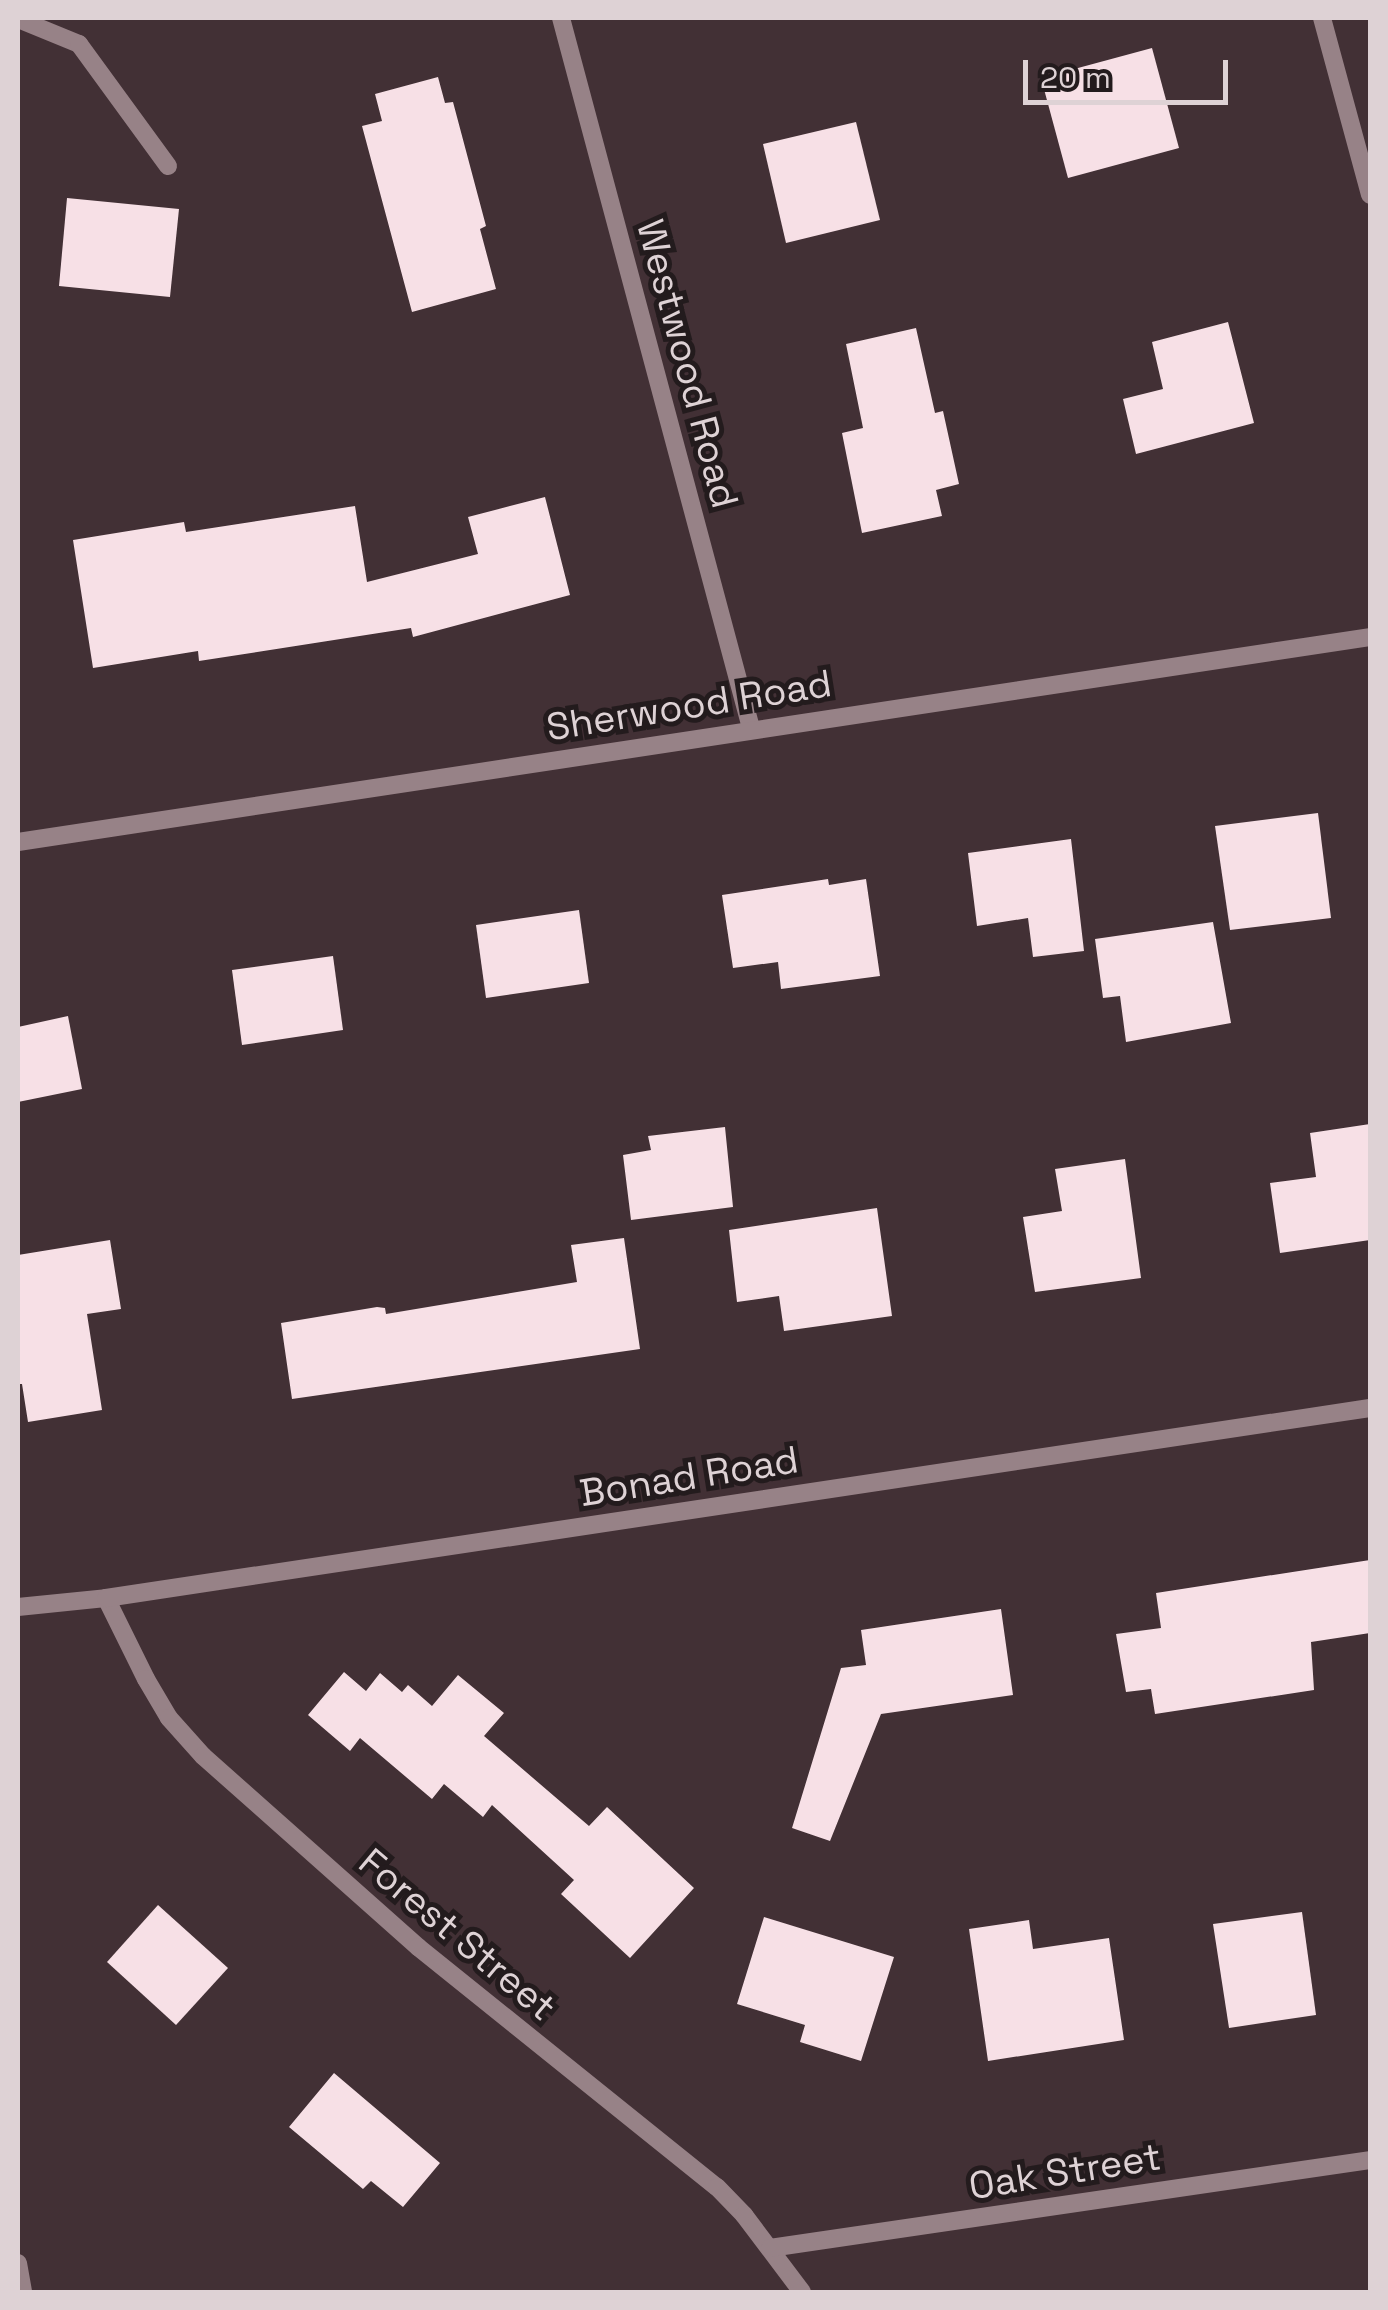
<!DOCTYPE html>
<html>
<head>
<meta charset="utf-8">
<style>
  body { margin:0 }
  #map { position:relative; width:1388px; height:2310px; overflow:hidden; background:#423035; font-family:"Space Grotesk",sans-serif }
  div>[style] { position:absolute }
  .building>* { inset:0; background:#f7e0e6 }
  .minor>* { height:18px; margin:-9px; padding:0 9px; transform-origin:9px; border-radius:9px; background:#978287 }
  span { translate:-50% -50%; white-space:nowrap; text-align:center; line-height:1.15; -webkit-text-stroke:10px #231b1d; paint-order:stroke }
  .street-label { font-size:38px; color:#ded2d5 }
  .frame { position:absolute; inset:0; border:20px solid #ded2d5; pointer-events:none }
  .scale { position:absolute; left:1023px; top:60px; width:205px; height:45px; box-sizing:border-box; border:5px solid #ded2d5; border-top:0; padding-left:12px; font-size:30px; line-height:35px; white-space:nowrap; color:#ded2d5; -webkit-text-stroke:8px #231b1d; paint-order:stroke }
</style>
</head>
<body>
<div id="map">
  <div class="building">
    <i style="clip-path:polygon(1152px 48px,1179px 148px,1068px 178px,1041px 78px)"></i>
    <i style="clip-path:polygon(438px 77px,445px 103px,453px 102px,486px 226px,480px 229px,496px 289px,412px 312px,362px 126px,382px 121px,375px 94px)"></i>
    <i style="clip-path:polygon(856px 122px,880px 220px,786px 243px,763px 144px)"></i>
    <i style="clip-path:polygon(67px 198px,179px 209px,170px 297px,59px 286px)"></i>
    <i style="clip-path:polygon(1228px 322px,1254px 423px,1136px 454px,1123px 399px,1163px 389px,1152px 342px)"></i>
    <i style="clip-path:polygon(916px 328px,935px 413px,943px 411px,959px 484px,936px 490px,942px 516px,862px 533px,842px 433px,863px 428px,846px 344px)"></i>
    <i style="clip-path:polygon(545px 497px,570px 595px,413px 637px,411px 628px,199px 661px,198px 651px,93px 668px,73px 540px,184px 522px,186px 532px,355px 506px,367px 582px,478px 554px,468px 517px)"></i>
    <i style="clip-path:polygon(1318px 813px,1331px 918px,1230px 930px,1215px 826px)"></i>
    <i style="clip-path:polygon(1071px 839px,1084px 951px,1033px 957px,1028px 918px,977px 926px,968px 853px)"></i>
    <i style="clip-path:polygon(828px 879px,829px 885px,866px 879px,880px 976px,781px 989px,778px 962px,733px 968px,722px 895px)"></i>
    <i style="clip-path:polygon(579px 910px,589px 983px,486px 998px,476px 925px)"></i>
    <i style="clip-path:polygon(1213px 922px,1231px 1023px,1126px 1042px,1120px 996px,1103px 998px,1095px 939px)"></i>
    <i style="clip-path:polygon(333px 956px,343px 1030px,242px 1045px,232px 970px)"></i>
    <i style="clip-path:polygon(68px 1016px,82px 1089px,18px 1102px,18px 1027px)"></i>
    <i style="clip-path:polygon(1370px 1124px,1370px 1240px,1280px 1253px,1270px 1183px,1316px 1177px,1310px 1133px)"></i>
    <i style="clip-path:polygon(725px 1127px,733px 1207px,631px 1220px,623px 1155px,651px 1150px,648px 1136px)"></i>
    <i style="clip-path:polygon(1125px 1159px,1141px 1278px,1035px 1292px,1023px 1217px,1062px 1211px,1055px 1169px)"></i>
    <i style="clip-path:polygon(877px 1208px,892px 1316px,784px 1331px,779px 1296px,737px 1302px,729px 1230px)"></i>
    <i style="clip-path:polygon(624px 1238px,640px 1349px,292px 1399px,281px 1323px,377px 1307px,385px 1308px,386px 1314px,577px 1282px,571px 1245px)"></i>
    <i style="clip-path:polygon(110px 1240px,121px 1309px,87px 1314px,102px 1410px,28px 1422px,22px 1384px,18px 1384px,18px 1255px)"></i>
    <i style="clip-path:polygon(1370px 1560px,1370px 1633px,1311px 1642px,1314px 1690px,1155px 1714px,1151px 1689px,1126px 1692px,1116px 1634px,1161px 1628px,1156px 1593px)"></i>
    <i style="clip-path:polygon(1001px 1609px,1013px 1695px,881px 1714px,830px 1841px,792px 1828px,841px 1668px,866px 1665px,861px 1630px)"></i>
    <i style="clip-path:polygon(344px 1672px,366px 1691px,380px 1673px,402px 1692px,408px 1685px,432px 1706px,458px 1675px,504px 1713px,484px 1736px,589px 1826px,607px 1807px,694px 1888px,630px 1958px,561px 1894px,574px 1880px,492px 1805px,483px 1817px,444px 1784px,432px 1799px,360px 1738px,350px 1751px,308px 1715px)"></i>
    <i style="clip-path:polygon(158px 1905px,228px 1968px,176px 2025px,107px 1962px)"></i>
    <i style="clip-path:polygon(1302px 1912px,1316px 2015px,1229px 2028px,1213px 1924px)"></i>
    <i style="clip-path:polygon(764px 1917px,894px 1957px,861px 2061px,800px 2042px,805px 2025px,737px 2004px)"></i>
    <i style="clip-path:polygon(1029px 1920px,1033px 1949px,1109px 1938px,1124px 2040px,988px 2061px,969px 1929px)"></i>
    <i style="clip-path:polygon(334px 2073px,440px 2163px,403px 2207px,371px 2181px,363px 2189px,289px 2127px)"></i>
  </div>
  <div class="minor">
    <i style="left:561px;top:18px;width:735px;rotate:75.02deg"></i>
    <i style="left:1322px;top:18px;width:183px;rotate:74.8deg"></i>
    <i style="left:18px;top:19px;width:66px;rotate:22.3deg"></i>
    <i style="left:79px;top:44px;width:151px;rotate:53.9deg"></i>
    <i style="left:18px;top:842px;width:1367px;rotate:-8.62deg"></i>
    <i style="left:106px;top:1598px;width:90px;rotate:63.7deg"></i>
    <i style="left:146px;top:1679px;width:45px;rotate:59.5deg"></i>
    <i style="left:169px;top:1718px;width:51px;rotate:48.2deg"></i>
    <i style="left:203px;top:1756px;width:288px;rotate:41.6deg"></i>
    <i style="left:418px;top:1947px;width:383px;rotate:38.8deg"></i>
    <i style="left:717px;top:2187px;width:39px;rotate:46deg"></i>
    <i style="left:744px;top:2215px;width:96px;rotate:53deg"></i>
    <i style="left:18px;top:1607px;width:88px;rotate:-5.8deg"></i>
    <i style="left:106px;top:1598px;width:1278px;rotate:-8.55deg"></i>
    <i style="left:770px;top:2248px;width:606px;rotate:-8.34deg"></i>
    <i style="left:18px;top:2263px;width:29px;rotate:80deg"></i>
  </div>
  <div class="street-label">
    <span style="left:687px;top:364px;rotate:75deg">Westwood Road</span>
    <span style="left:689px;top:706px;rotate:-9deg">Sherwood Road</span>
    <span style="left:689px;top:1477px;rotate:-9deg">Bonad Road</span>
    <span style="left:457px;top:1935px;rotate:40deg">Forest Street</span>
    <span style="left:1065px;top:2172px;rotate:-9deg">Oak Street</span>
  </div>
  <div class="frame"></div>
  <div class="scale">20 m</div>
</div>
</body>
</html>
